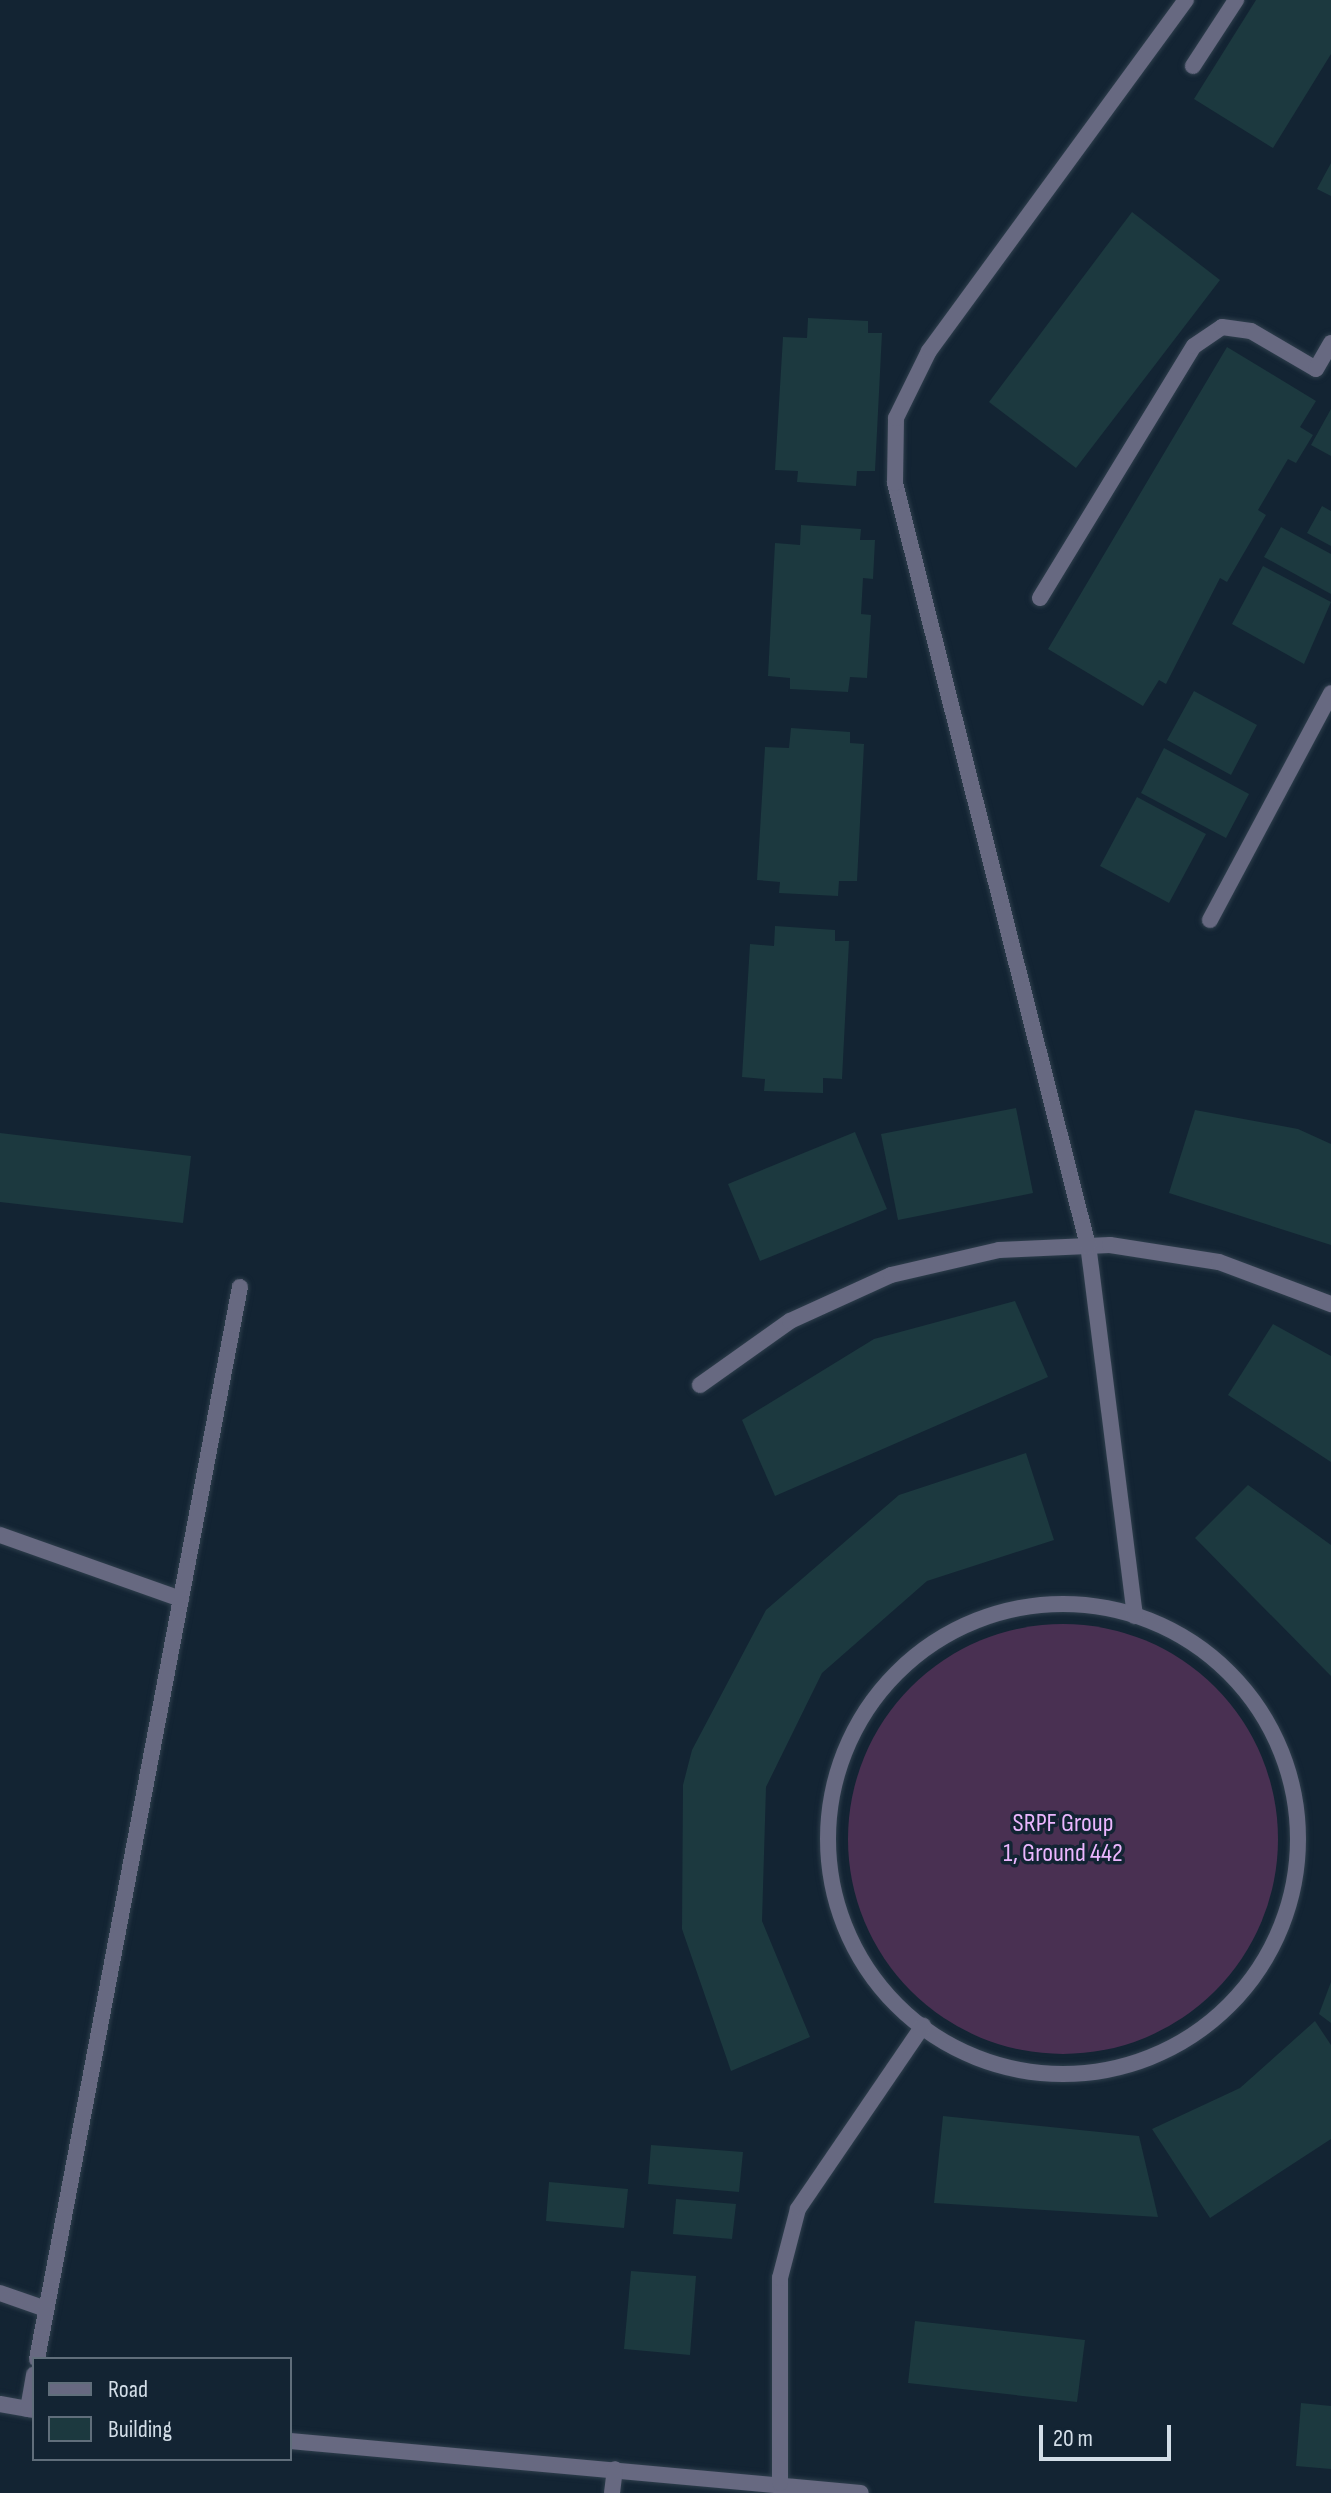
<!DOCTYPE html>
<html>
<head>
<meta charset="utf-8">
<style>
  body { margin:0 }
  #map { position:relative; width:1331px; height:2493px; overflow:hidden; background:#132433; font-family:"Sofia Sans Condensed",sans-serif }
  div>[style] { position:absolute }
  .green>* { inset:0; background:#493052 }
  .round { border-radius:50% }
  .building>* { inset:0; background:#1c393f }
  .roads { filter:drop-shadow(0 0 2px #2e3e4c) drop-shadow(0 0 2px #2e3e4c) }
  .lane>* { height:16px; margin:-8px; padding:0 8px; transform-origin:8px; border-radius:8px; background:#676981 }
  .lane>.ring { margin:-8px; padding:0; box-sizing:content-box; background:none; border:16px solid #676981; border-radius:50% }
  .street>* { height:16px; margin:-8px; padding:0 8px; transform-origin:8px; border-radius:8px; background:#676981 }
  span { translate:-50% -50%; white-space:nowrap; text-align:center; line-height:1.15; -webkit-text-stroke:7px #132433; paint-order:stroke }
  .park-label { font-size:26px; color:#ebb6ff }
  .legend { position:absolute; left:32px; top:2357px; width:260px; height:104px; box-sizing:border-box; background:#132433; border:2px solid #606e7b; margin:0; padding:10px 14px; list-style:none; font-size:24px; color:#d3dee8 }
  .legend li { display:flex; align-items:center; gap:16px; height:40px }
  .legend b { width:40px; border:2px solid #606e7b }
  .scale { position:absolute; left:1039px; top:2425px; width:132px; height:36px; box-sizing:border-box; border:4px solid #d3dee8; border-top:0; padding-left:10px; font-size:24px; line-height:28px; white-space:nowrap; color:#d3dee8; -webkit-text-stroke:6px #132433; paint-order:stroke }
</style>
</head>
<body>
<div id="map">
  <div class="green">
    <i class="round" style="left:848px;top:1624px;width:430px;height:430px"></i>
  </div>
  <div class="building">
    <i style="clip-path:polygon(1256px 0,1331px 0,1331px 54px,1273px 148px,1194px 99px)"></i>
    <i style="clip-path:polygon(1331px 163px,1331px 196px,1317px 189px)"></i>
    <i style="clip-path:polygon(1132px 212px,1220px 280px,1076px 468px,989px 402px)"></i>
    <i style="clip-path:polygon(808px 318px,868px 321px,868px 333px,882px 333px,875px 471px,857px 471px,856px 486px,797px 482px,798px 471px,775px 470px,783px 337px,807px 338px)"></i>
    <i style="clip-path:polygon(1227px 347px,1316px 401px,1300px 427px,1313px 435px,1296px 463px,1288px 459px,1258px 510px,1266px 515px,1227px 582px,1220px 578px,1166px 684px,1159px 680px,1143px 706px,1048px 649px)"></i>
    <i style="clip-path:polygon(1331px 409px,1331px 456px,1311px 445px)"></i>
    <i style="clip-path:polygon(1322px 506px,1331px 511px,1331px 546px,1307px 533px)"></i>
    <i style="clip-path:polygon(801px 525px,861px 529px,860px 540px,875px 540px,873px 579px,863px 578px,861px 614px,871px 615px,867px 678px,850px 677px,848px 692px,790px 689px,790px 678px,768px 676px,775px 543px,800px 545px)"></i>
    <i style="clip-path:polygon(1281px 527px,1331px 554px,1331px 594px,1264px 557px)"></i>
    <i style="clip-path:polygon(1263px 566px,1331px 602px,1304px 664px,1232px 624px)"></i>
    <i style="clip-path:polygon(1194px 691px,1257px 725px,1231px 775px,1167px 740px)"></i>
    <i style="clip-path:polygon(791px 728px,850px 732px,850px 743px,864px 744px,857px 881px,839px 881px,838px 896px,779px 893px,780px 882px,757px 880px,765px 747px,789px 748px)"></i>
    <i style="clip-path:polygon(1164px 748px,1249px 794px,1226px 838px,1141px 793px)"></i>
    <i style="clip-path:polygon(1137px 797px,1206px 834px,1169px 903px,1100px 866px)"></i>
    <i style="clip-path:polygon(775px 926px,835px 930px,835px 941px,849px 941px,842px 1079px,823px 1078px,823px 1093px,764px 1091px,765px 1079px,742px 1077px,750px 944px,774px 946px)"></i>
    <i style="clip-path:polygon(1016px 1108px,1033px 1193px,898px 1220px,881px 1134px)"></i>
    <i style="clip-path:polygon(1195px 1110px,1298px 1129px,1331px 1144px,1331px 1245px,1169px 1193px)"></i>
    <i style="clip-path:polygon(855px 1132px,887px 1209px,760px 1261px,728px 1184px)"></i>
    <i style="clip-path:polygon(0 1133px,191px 1156px,183px 1223px,0 1202px)"></i>
    <i style="clip-path:polygon(1015px 1301px,1048px 1377px,775px 1496px,742px 1420px,874px 1339px)"></i>
    <i style="clip-path:polygon(1273px 1324px,1331px 1356px,1331px 1462px,1228px 1395px)"></i>
    <i style="clip-path:polygon(1026px 1453px,1054px 1540px,927px 1581px,822px 1673px,766px 1787px,762px 1921px,810px 2037px,731px 2071px,682px 1929px,683px 1785px,692px 1750px,766px 1610px,899px 1495px)"></i>
    <i style="clip-path:polygon(1248px 1485px,1331px 1545px,1331px 1676px,1195px 1538px)"></i>
    <i style="clip-path:polygon(1331px 1982px,1331px 2023px,1319px 2014px)"></i>
    <i style="clip-path:polygon(1315px 2021px,1331px 2045px,1331px 2139px,1210px 2218px,1152px 2129px,1240px 2088px)"></i>
    <i style="clip-path:polygon(943px 2116px,1139px 2136px,1158px 2217px,934px 2203px)"></i>
    <i style="clip-path:polygon(651px 2145px,743px 2152px,739px 2192px,648px 2184px)"></i>
    <i style="clip-path:polygon(549px 2182px,628px 2189px,624px 2228px,546px 2221px)"></i>
    <i style="clip-path:polygon(676px 2199px,736px 2204px,732px 2239px,673px 2234px)"></i>
    <i style="clip-path:polygon(631px 2271px,696px 2276px,690px 2355px,624px 2349px)"></i>
    <i style="clip-path:polygon(915px 2321px,1085px 2340px,1077px 2402px,908px 2383px)"></i>
    <i style="clip-path:polygon(1301px 2403px,1331px 2406px,1331px 2469px,1296px 2466px)"></i>
  </div>
  <div class="roads">
    <div class="lane">
      <i style="left:1193px;top:66px;width:79px;rotate:-56.9deg"></i>
      <i style="left:1040px;top:598px;width:295px;rotate:-58.6deg"></i>
      <i style="left:1194px;top:346px;width:34px;rotate:-34deg"></i>
      <i style="left:1222px;top:327px;width:29px;rotate:8deg"></i>
      <i style="left:1251px;top:331px;width:75px;rotate:30.3deg"></i>
      <i style="left:1316px;top:369px;width:30px;rotate:-60deg"></i>
      <i style="left:700px;top:1385px;width:110px;rotate:-35.4deg"></i>
      <i style="left:790px;top:1321px;width:111px;rotate:-24.5deg"></i>
      <i style="left:891px;top:1275px;width:111px;rotate:-13deg"></i>
      <i style="left:999px;top:1250px;width:111px;rotate:-2.6deg"></i>
      <i style="left:1110px;top:1245px;width:110px;rotate:8.9deg"></i>
      <i style="left:1219px;top:1262px;width:120px;rotate:20.6deg"></i>
      <i style="left:0;top:1535px;width:192px;rotate:19.5deg"></i>
      <i class="ring" style="left:828px;top:1604px;width:454px;height:454px"></i>
      <i style="left:1135px;top:1616px;width:373px;rotate:-97.2deg"></i>
      <i style="left:1088px;top:1246px;width:787px;rotate:-104.2deg"></i>
      <i style="left:895px;top:483px;width:65px;rotate:-89.1deg"></i>
      <i style="left:896px;top:418px;width:75px;rotate:-63.8deg"></i>
      <i style="left:929px;top:351px;width:435px;rotate:-53.8deg"></i>
      <i style="left:0;top:2293px;width:49px;rotate:19.2deg"></i>
      <i style="left:37px;top:2359px;width:1091px;rotate:-79.28deg"></i>
      <i style="left:0;top:2404px;width:35px;rotate:10deg"></i>
      <i style="left:28px;top:2409px;width:35px;rotate:-80deg"></i>
      <i style="left:290px;top:2441px;width:573px;rotate:5.2deg"></i>
      <i style="left:780px;top:2483px;width:205px;rotate:-90deg"></i>
      <i style="left:780px;top:2278px;width:71px;rotate:-75.4deg"></i>
      <i style="left:798px;top:2209px;width:222px;rotate:-55.7deg"></i>
      <i style="left:612px;top:2493px;width:24px;rotate:-83deg"></i>
    </div>
    <div class="street">
      <i style="left:1210px;top:920px;width:257px;rotate:-61.9deg"></i>
    </div>
  </div>
  <div class="park-label">
    <span style="left:1063px;top:1839px">SRPF Group<br>1, Ground 442</span>
  </div>
  <ul class="legend">
  <li><b style="height:10px;background:#676981"></b>Road</li>
  <li><b style="height:22px;background:#1c393f"></b>Building</li>
  </ul>
  <div class="scale">20 m</div>
</div>
</body>
</html>
